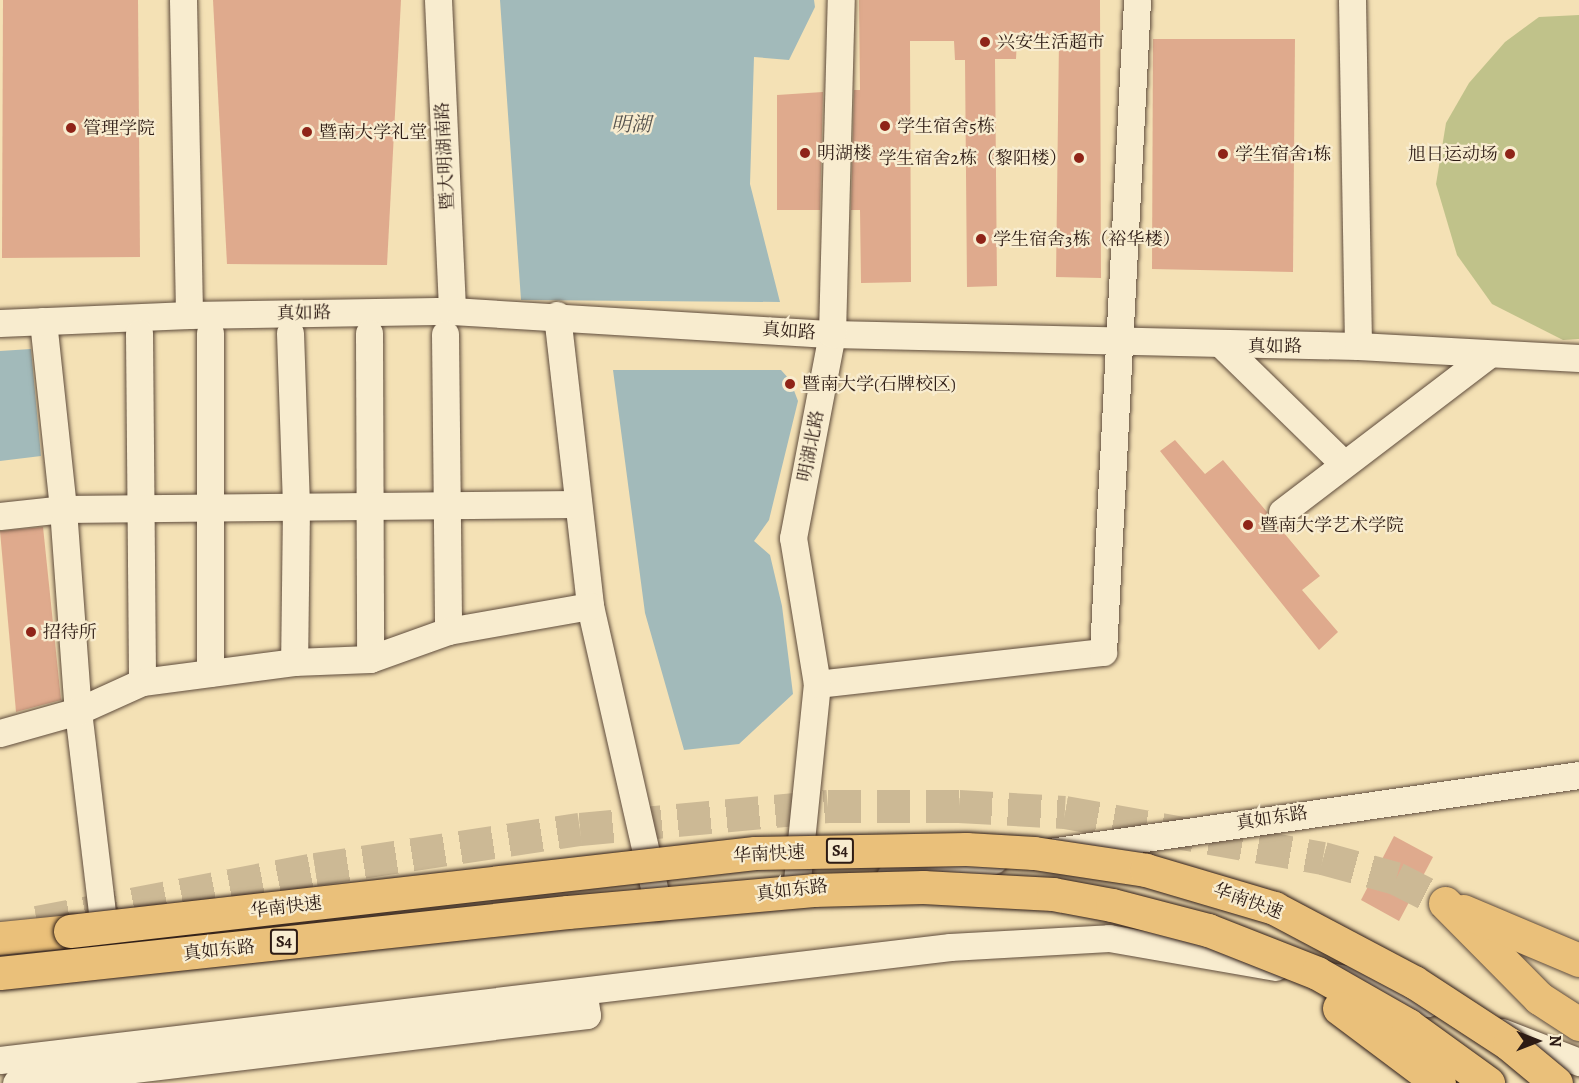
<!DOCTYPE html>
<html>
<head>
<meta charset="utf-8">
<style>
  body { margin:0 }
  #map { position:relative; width:1579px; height:1083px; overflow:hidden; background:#f4e1b5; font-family:Alegreya,"Noto Serif SC",serif }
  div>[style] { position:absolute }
  .green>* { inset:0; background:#c0c28a }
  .water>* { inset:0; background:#a2baba }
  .building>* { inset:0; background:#dfaa8d }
  .highway-tunnel>* { height:33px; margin-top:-16.5px; transform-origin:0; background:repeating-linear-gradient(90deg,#ccb995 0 33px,transparent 0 49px) }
  .roads { filter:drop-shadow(0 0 2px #5f4c3c) drop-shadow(0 0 2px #5f4c3c) }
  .minor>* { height:27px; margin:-13.5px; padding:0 13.5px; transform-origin:13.5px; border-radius:13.5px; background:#f8eccf }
  .highway>* { height:33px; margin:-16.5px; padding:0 16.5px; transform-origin:16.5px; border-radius:16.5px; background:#eac07a }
  .bridges { filter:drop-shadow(0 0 2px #2d1b14) drop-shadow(0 0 2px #2d1b14) }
  .highway-bridge>* { height:33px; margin:-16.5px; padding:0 16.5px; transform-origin:16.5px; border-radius:16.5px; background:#eac07a }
  .dots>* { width:16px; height:16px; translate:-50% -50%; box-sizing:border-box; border:3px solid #f8eccf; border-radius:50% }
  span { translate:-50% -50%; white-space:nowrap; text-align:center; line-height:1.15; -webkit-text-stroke:4.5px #f8eccf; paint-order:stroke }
  .shield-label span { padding:2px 4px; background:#f8eccf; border:2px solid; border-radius:4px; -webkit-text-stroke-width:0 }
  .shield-label { font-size:16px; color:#2d1b14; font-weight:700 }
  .poi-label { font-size:18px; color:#2d1b14 }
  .left { translate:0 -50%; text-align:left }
  .right { translate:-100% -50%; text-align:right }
  .street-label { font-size:18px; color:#2d1b14 }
  .water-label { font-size:20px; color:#56534e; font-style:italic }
  .north { position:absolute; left:1507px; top:1011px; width:60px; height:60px; -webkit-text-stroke:4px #f8eccf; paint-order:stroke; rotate:90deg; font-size:16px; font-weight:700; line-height:24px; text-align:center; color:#2d1b14 }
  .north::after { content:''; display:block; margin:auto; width:21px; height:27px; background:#2d1b14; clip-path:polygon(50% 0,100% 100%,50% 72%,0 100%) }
</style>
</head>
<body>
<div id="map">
  <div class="green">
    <i style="clip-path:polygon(1579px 15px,1579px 339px,1563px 340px,1492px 304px,1457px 255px,1436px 184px,1446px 123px,1469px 83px,1505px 42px,1539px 17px)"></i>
  </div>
  <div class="water">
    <i style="clip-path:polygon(500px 0,814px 0,815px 7px,789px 60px,754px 57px,750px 184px,780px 302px,521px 300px)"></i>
    <i style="clip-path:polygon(31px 349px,41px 456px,0 461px,0 351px)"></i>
    <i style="clip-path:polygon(613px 370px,781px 370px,790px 380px,798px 401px,769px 520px,754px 541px,770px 555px,782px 606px,793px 694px,739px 744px,684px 750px,645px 613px)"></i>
  </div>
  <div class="building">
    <i style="clip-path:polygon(3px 0,138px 0,140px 257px,2px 258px)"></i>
    <i style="clip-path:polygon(213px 0,401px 0,387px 265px,227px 264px)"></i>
    <i style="clip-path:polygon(859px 0,1100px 0,1101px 278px,1056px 277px,1059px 39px,1017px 39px,1016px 59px,995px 59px,997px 286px,967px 287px,965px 60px,955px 60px,954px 41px,910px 41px,911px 282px,861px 283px,860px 210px,851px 210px,854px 90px,860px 90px)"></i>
    <i style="clip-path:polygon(1153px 39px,1295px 39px,1293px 272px,1152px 269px)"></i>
    <i style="clip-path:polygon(823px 92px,820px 210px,777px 210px,777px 95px)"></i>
    <i style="clip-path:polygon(1175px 440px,1205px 474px,1223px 460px,1267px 512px,1270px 522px,1279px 527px,1320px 576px,1302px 590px,1338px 632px,1319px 650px,1160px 451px)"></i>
    <i style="clip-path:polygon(43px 527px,61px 700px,16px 712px,0 531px)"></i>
    <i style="clip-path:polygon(1394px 836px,1433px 857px,1399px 921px,1361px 900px)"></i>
  </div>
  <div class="highway-tunnel">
    <i style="left:37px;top:922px;width:283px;rotate:-10.8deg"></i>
    <i style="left:315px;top:869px;width:268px;rotate:-8.6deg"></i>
    <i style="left:580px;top:829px;width:249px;rotate:-5.3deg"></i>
    <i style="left:828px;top:806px;width:131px"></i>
    <i style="left:959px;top:806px;width:106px;rotate:3.2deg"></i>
    <i style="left:1065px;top:812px;width:262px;rotate:10.1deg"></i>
    <i style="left:1323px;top:858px;width:76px;rotate:15.3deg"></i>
    <i style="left:1396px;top:878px;width:55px;rotate:27deg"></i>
  </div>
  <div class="roads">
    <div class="minor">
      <i style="left:183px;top:0;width:315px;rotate:88.9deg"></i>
      <i style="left:438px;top:0;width:311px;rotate:87.4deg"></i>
      <i style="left:1352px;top:0;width:346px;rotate:89deg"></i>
      <i style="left:557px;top:315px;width:293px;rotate:83.5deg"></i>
      <i style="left:590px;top:606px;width:307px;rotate:77.2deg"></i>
      <i style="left:43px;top:321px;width:189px;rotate:83.9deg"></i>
      <i style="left:63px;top:509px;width:203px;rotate:85.8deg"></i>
      <i style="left:78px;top:711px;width:238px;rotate:83.2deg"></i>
      <i style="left:0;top:323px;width:189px;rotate:-2.4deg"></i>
      <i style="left:189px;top:315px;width:263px;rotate:-0.9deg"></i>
      <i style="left:452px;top:311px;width:381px;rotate:3.5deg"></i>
      <i style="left:832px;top:334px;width:526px;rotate:1.31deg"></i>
      <i style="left:1358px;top:346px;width:221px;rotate:3.1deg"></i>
      <i style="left:139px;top:333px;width:349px;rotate:89.5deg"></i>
      <i style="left:290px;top:333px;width:174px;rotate:88deg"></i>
      <i style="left:296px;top:507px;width:155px;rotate:90.7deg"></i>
      <i style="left:369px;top:333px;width:326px;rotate:89.8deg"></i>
      <i style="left:445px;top:334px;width:297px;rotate:89.4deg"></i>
      <i style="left:1222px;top:345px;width:170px;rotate:44.3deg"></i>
      <i style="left:1282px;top:512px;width:259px;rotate:-37.3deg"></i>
      <i style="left:0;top:516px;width:63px;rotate:-6.3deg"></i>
      <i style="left:63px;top:509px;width:514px;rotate:-0.56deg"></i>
      <i style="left:210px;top:673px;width:340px;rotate:-90deg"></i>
      <i style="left:817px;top:684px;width:288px;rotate:-6.4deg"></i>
      <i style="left:1103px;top:652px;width:653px;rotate:-87.01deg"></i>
      <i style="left:0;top:733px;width:81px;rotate:-15.8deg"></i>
      <i style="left:78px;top:711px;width:70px;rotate:-24.4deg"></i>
      <i style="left:142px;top:682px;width:153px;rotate:-7.5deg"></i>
      <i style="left:294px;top:662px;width:76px;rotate:-2.3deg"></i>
      <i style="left:370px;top:659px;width:83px;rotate:-19.7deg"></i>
      <i style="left:448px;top:631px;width:144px;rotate:-10deg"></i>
      <i style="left:1056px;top:851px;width:528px;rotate:-8.27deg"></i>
      <i style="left:890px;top:876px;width:105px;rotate:-8.7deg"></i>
      <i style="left:796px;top:890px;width:207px;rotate:-84.2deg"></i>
      <i style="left:817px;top:684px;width:148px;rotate:-99.3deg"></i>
      <i style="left:793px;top:538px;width:208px;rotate:-79.2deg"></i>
      <i style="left:832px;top:334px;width:334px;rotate:-88.5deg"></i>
      <i style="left:1329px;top:976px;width:50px;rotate:9.3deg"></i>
      <i style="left:1378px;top:984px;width:53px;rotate:21.2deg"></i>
      <i style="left:1502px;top:1032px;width:83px;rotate:21.3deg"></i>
      <i style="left:0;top:1060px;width:957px;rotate:-6.78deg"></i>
      <i style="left:950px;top:947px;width:159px;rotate:-3.2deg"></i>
      <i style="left:1109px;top:938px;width:169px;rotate:9.9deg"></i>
      <i style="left:16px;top:1083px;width:575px;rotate:-6.79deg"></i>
      <i style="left:587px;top:1015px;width:24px;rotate:-99deg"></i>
    </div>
    <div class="highway">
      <i style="left:1445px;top:903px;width:134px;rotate:45.3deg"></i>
      <i style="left:1539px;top:998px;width:48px;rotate:33deg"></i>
      <i style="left:1463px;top:911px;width:126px;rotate:22.9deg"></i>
      <i style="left:0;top:938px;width:70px;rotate:-5.7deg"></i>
    </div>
  </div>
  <div class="bridges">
    <div class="highway-bridge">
      <i style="left:70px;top:931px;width:689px;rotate:-6.5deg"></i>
      <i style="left:755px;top:853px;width:211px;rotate:-1.1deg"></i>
      <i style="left:966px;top:849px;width:68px;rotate:3.4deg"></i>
      <i style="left:1034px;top:853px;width:113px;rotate:8.6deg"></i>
      <i style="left:1146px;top:870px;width:134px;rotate:16.5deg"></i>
      <i style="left:1274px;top:908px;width:158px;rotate:27.9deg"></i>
      <i style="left:1414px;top:982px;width:113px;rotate:33.1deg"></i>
      <i style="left:1509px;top:1044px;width:61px;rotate:39.7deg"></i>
      <i style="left:0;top:973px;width:571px;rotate:-6.13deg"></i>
      <i style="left:568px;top:912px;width:246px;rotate:-5.1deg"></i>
      <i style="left:813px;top:890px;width:110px;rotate:-1.6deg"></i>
      <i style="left:923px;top:887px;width:130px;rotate:3.1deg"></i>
      <i style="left:1053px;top:894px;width:60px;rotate:10.6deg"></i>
      <i style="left:1112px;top:905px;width:99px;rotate:14.6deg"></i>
      <i style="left:1208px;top:930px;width:117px;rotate:21.5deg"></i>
      <i style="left:1317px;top:973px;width:105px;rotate:29.7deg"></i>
      <i style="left:1408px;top:1025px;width:99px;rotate:35.9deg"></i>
      <i style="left:1339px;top:1008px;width:125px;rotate:36.9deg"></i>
    </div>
  </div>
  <div class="dots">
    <i style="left:985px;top:42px;background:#8f2418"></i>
    <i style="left:885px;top:126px;background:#8f2418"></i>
    <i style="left:71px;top:128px;background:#8f2418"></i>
    <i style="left:307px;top:132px;background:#8f2418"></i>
    <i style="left:805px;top:153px;background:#8f2418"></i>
    <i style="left:1223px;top:154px;background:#8f2418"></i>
    <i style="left:1510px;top:154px;background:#8f2418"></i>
    <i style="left:1079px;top:158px;background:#8f2418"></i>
    <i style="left:981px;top:239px;background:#8f2418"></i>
    <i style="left:790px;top:384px;background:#8f2418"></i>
    <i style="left:1248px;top:525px;background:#8f2418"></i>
    <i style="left:31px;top:632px;background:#8f2418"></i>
  </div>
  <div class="shield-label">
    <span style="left:840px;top:851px">S4</span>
    <span style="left:284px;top:942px">S4</span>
  </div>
  <div class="poi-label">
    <span class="left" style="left:997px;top:42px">兴安生活超市</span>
    <span class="left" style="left:897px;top:126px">学生宿舍5栋</span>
    <span class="left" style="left:83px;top:128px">管理学院</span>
    <span class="left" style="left:319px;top:132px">暨南大学礼堂</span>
    <span class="left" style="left:817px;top:153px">明湖楼</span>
    <span class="left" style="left:1235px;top:154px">学生宿舍1栋</span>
    <span class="right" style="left:1498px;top:154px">旭日运动场</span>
    <span class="right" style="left:1067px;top:158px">学生宿舍2栋（黎阳楼）</span>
    <span class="left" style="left:993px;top:239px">学生宿舍3栋（裕华楼）</span>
    <span class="left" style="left:802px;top:384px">暨南大学(石牌校区)</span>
    <span class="left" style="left:1260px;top:525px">暨南大学艺术学院</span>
    <span class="left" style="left:43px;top:632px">招待所</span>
  </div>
  <div class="street-label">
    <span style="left:445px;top:156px;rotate:-93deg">暨大明湖南路</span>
    <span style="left:304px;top:313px;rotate:-1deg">真如路</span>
    <span style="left:789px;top:331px;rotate:4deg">真如路</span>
    <span style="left:1275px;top:346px">真如路</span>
    <span style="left:811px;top:446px;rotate:-79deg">明湖北路</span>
    <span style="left:1272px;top:818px;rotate:-9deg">真如东路</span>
    <span style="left:769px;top:854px;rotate:-3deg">华南快速</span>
    <span style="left:792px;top:890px;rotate:-7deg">真如东路</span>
    <span style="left:1248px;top:901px;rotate:20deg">华南快速</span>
    <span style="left:286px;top:907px;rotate:-7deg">华南快速</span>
    <span style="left:219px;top:950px;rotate:-6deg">真如东路</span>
  </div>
  <div class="water-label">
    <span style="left:631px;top:124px">明湖</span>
  </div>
  <div class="north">N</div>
</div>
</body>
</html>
